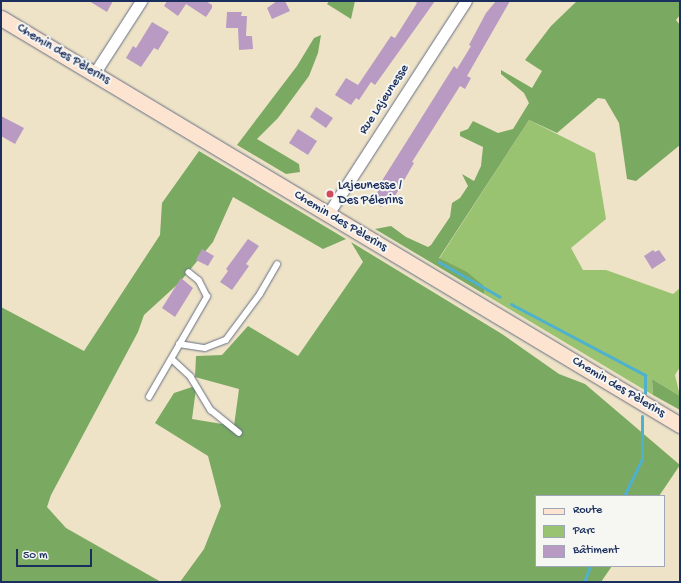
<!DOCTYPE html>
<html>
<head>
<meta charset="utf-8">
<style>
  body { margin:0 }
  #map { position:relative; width:681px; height:583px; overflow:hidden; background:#eee3c7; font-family:"Gochi Hand",sans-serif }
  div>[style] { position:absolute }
  .green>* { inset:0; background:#99c370 }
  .forest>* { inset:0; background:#7aa962 }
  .stream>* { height:3px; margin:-1.5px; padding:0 1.5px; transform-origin:1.5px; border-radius:1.5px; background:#4fb1ce }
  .building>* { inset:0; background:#b99ac2 }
  .roads { filter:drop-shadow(0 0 1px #656e83) drop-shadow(0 0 1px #656e83) }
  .lane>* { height:5.5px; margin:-2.75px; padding:0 2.75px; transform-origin:2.75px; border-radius:2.75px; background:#fff }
  .street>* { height:11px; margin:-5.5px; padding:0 5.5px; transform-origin:5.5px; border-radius:5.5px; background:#fff }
  .secondary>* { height:15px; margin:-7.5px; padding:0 7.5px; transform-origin:7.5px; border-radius:7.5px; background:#fde4d1 }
  .dots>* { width:11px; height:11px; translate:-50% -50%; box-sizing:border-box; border:2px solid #f6f6f2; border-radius:50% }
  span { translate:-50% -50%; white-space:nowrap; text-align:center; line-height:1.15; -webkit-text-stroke:4px #f6f6f2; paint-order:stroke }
  .street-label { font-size:13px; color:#1b2f5e }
  .poi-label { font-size:13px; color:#1b2f5e }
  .left { translate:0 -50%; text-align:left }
  .frame { position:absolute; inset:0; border:2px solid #1b2f5e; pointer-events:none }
  .legend { position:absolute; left:535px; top:495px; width:130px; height:72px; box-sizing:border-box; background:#f6f6f2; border:1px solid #9ea6b7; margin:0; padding:5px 7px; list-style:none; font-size:12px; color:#1b2f5e }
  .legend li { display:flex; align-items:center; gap:8px; height:20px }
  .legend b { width:20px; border:1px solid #9ea6b7 }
  .scale { position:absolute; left:16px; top:549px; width:76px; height:18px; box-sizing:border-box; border:2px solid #1b2f5e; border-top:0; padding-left:5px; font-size:12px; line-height:14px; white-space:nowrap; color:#1b2f5e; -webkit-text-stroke:3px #f6f6f2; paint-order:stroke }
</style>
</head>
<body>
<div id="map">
  <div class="green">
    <i style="clip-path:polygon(529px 120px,595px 153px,606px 219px,571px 248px,583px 270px,606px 270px,673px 294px,680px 288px,680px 367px,675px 375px,680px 396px,652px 379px,653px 395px,484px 294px,484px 286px,439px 259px)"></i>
  </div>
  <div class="forest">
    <i style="clip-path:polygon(329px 1px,355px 1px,351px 19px,327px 4px)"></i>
    <i style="clip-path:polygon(577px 1px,680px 1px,680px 15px,676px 20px,680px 25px,680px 145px,636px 181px,627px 179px,619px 123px,605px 99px,598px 98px,557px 133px,529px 120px,439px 258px,467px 272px,484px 286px,484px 294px,375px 229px,391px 226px,406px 237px,428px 247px,431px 245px,450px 217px,452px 203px,460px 198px,468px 186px,462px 174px,474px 181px,481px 166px,483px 147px,460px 136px,460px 132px,468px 129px,473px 121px,498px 133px,513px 129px,529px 103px,524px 93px,501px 74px,501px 70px,532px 88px,542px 71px,525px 60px,551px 26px)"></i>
    <i style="clip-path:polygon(321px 35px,318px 53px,309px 76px,278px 118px,257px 139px,299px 164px,300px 172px,286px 174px,237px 145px,297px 66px,314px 38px)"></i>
    <i style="clip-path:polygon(199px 151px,346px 239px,323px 249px,233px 197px,213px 242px,179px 283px,144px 315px,138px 332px,51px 495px,47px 507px,66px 528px,161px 582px,1px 582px,1px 307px,84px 351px,160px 235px,162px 203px)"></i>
    <i style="clip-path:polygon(351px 242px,502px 334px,559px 374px,585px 384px,680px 465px,659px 496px,536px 496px,536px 566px,612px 566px,601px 582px,180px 582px,204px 549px,221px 506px,208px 456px,155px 423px,174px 393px,192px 387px,196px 389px,192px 419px,234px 426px,239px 389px,195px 377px,196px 356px,222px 355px,248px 326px,298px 356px,363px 262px)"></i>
    <i style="clip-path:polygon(652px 379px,680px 396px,680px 410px,653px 395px)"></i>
  </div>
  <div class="stream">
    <i style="left:439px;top:262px;width:70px;rotate:29.8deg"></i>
    <i style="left:511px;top:304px;width:152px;rotate:27.9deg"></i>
    <i style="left:645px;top:375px;width:18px;rotate:90deg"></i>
    <i style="left:624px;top:496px;width:41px;rotate:-64.1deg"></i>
    <i style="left:642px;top:459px;width:43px;rotate:-90deg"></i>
    <i style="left:584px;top:582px;width:17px;rotate:-69deg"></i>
  </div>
  <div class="building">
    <i style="clip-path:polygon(89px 1px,113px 1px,107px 12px)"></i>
    <i style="clip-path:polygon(167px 1px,206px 1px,212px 5px,212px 8px,206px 17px,186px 4px,178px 16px,164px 6px)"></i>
    <i style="clip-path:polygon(277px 1px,285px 1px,290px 11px,272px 19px,267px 8px)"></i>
    <i style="clip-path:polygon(414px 1px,435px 1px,375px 85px,371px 82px,359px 100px,356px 98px,351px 105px,335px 95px,346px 78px,358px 85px,391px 36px,395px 38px,417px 3px)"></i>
    <i style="clip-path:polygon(496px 1px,510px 1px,467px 76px,471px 78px,465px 89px,460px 86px,412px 162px,414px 163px,391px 203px,386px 200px,381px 207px,372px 201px,380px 188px,378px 187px,454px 66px,457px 69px,471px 46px,469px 45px,486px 13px)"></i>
    <i style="clip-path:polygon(227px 12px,242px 12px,241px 16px,247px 16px,246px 36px,252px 36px,253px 49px,239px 50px,238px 28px,226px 28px)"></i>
    <i style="clip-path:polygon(152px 22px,169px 32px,158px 50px,154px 48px,141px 67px,126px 58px,133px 46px,136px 48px)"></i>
    <i style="clip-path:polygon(316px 107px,333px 118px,326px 128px,310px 117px)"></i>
    <i style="clip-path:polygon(1px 116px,24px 128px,15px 144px,1px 136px)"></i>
    <i style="clip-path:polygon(298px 129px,317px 141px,308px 155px,289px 143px)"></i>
    <i style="clip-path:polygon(248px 239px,259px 246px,246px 264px,249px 266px,232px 290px,220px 282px,228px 271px,226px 269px)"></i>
    <i style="clip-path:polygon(202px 249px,214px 256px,208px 266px,196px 260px)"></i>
    <i style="clip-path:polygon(653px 250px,655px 252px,659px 250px,666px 260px,652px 269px,644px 256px)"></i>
    <i style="clip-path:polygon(181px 278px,193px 288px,175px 317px,162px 308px)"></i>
  </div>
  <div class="roads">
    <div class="lane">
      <i style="left:179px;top:344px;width:26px;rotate:9deg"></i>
      <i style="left:205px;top:348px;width:22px;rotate:-21deg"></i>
      <i style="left:226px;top:340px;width:57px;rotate:-53.5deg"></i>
      <i style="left:260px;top:294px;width:34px;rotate:-60deg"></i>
      <i style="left:172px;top:359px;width:26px;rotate:43deg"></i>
      <i style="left:191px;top:377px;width:39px;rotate:59deg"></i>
      <i style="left:211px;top:410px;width:36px;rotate:39deg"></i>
      <i style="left:149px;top:397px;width:116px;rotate:-59.9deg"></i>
      <i style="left:207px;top:297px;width:18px;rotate:-117deg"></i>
      <i style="left:199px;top:281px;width:13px;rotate:-141deg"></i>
    </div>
    <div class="street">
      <i style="left:94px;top:74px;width:87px;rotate:-57.2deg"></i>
      <i style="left:328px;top:214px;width:254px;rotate:-57.1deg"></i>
    </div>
    <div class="secondary">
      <i style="left:1px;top:18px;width:792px;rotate:30.94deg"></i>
    </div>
  </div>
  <div class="dots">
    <i style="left:330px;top:194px;background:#d1495b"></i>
  </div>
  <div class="street-label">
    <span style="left:63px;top:55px;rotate:31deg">Chemin des Pèlerins</span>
    <span style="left:385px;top:100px;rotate:-57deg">Rue Lajeunesse</span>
    <span style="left:340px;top:222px;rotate:31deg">Chemin des Pèlerins</span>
    <span style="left:618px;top:388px;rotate:31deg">Chemin des Pèlerins</span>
  </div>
  <div class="poi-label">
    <span class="left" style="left:338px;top:194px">Lajeunesse /<br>Des Pélerins</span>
  </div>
  <div class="frame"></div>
  <ul class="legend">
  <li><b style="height:5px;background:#fde4d1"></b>Route</li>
  <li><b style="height:11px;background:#99c370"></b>Parc</li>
  <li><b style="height:11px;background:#b99ac2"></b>Bâtiment</li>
  </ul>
  <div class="scale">50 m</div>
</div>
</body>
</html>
